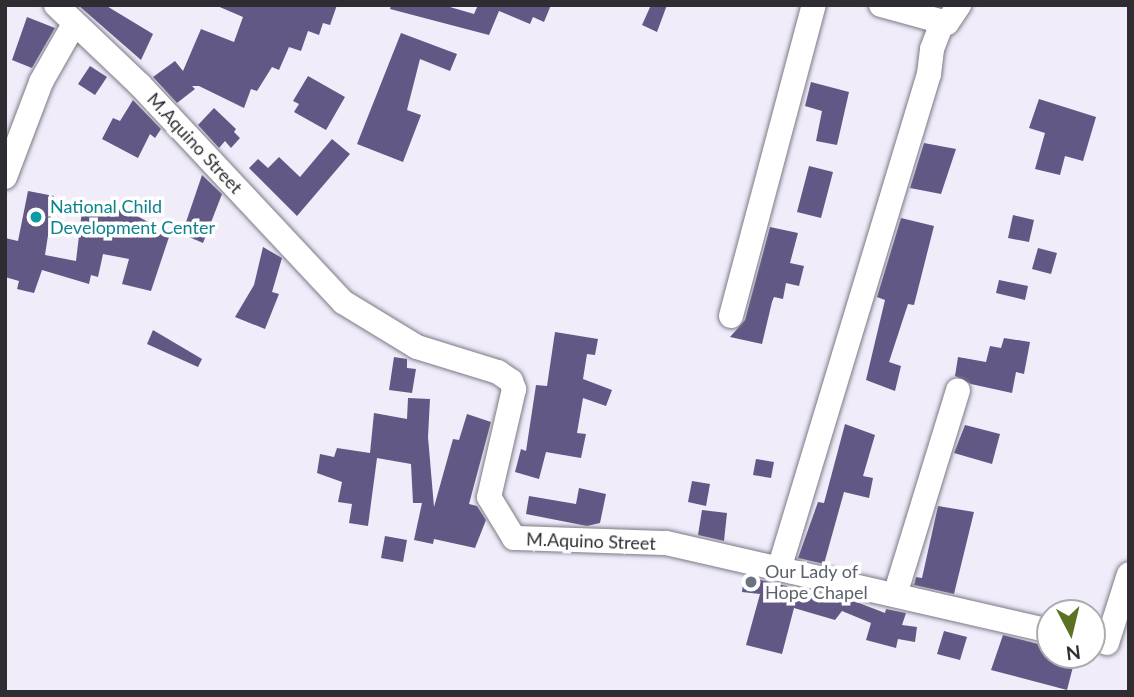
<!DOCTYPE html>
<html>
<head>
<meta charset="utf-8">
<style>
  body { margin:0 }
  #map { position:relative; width:1134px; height:697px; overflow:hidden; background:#f0ecfa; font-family:Lato,sans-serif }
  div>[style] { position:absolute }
  .building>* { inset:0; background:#615885 }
  .roads { filter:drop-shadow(0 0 2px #7c7985) drop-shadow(0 0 2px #7c7985) }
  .minor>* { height:24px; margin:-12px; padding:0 12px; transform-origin:12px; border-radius:12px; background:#fff }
  .dots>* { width:19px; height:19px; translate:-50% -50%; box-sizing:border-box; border:4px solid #fff; border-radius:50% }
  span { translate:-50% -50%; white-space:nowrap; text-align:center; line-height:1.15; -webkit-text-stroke:7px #fff; paint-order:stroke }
  .street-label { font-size:18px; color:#2f2d32 }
  .culture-label { font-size:18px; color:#0d838f }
  .left { translate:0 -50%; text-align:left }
  .worship-label { font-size:18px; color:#5b616d }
  .frame { position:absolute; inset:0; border:7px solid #2f2d32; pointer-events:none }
  .north { position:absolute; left:1036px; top:599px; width:70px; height:70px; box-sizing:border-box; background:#fff; border:2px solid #acabad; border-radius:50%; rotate:173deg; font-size:19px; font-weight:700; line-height:28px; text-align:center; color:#2f2d32 }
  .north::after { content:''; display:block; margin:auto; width:24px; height:32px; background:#5c7222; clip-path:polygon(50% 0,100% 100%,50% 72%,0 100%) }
</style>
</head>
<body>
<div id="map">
  <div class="building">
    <i style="clip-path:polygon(78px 5px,105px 5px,153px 34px,141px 60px)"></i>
    <i style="clip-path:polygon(215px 5px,337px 5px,330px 25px,323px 23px,319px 35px,308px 31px,301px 51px,289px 47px,279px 70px,272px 67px,257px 91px,251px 89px,244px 108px,199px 86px,192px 86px,195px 89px,177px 103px,153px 77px,175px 61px,183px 71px,201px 29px,234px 42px,243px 17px)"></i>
    <i style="clip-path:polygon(391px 5px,443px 5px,474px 14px,478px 5px,551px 5px,544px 22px,533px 17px,530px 24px,499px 11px,489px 35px,390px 9px)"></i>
    <i style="clip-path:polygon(651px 5px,667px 5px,657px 32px,642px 25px)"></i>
    <i style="clip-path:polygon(27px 17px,55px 28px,32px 68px,12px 60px)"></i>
    <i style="clip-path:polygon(401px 33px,457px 54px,450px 71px,420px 59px,407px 110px,421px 115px,403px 162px,357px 144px)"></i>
    <i style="clip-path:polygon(90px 66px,107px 77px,95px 95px,78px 84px)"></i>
    <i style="clip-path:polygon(308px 76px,345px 97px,326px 130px,294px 112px,299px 104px,293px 101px)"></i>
    <i style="clip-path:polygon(811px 82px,849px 92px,837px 145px,816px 141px,822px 111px,805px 106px)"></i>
    <i style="clip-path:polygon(1039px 99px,1096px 117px,1083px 161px,1065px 156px,1060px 175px,1035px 169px,1045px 133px,1029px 128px)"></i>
    <i style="clip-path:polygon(133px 100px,161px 129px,155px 138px,150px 134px,138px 158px,102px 139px,113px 118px,120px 121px)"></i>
    <i style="clip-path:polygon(214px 108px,236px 129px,234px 132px,240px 138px,231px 148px,225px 141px,219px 148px,198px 125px)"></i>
    <i style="clip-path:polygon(332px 139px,350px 154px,297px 216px,249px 168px,258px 159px,268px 168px,279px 157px,300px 177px)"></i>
    <i style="clip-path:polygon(924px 143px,956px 149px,941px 194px,910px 188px)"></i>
    <i style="clip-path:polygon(809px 166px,833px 172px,821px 218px,797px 212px)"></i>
    <i style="clip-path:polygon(202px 175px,222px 194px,203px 243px,182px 234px)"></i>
    <i style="clip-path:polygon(28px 191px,54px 196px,45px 255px,76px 261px,83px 202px,128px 211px,170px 234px,151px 291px,122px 284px,129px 259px,103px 254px,98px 277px,91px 275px,89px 284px,42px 270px,34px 293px,17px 289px,19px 281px,5px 277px,5px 238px,18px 241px)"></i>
    <i style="clip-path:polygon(1013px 215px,1034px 220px,1029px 242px,1008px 238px)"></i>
    <i style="clip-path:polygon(901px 218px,934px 226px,914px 305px,908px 304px,889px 362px,901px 366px,895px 391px,866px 380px,885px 300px,877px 297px)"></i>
    <i style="clip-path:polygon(770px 227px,798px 233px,790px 263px,804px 266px,799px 286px,786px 283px,783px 299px,774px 297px,772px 302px,762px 344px,730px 337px,745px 320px)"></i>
    <i style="clip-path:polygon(263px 247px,282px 258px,272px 292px,279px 294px,265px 329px,235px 317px,254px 285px)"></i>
    <i style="clip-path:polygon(1038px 248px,1057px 253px,1051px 274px,1032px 269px)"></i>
    <i style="clip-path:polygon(999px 280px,1028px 286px,1025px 300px,996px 293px)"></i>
    <i style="clip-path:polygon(153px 330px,202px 359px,198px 367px,147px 344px)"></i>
    <i style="clip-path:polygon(555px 332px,598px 339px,595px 355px,587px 354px,583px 379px,612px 390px,606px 406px,583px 398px,577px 433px,586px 434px,581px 458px,546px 452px,539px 479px,515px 472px,521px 449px,526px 451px,536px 385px,547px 386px)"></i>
    <i style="clip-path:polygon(1004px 338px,1030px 342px,1024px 374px,1016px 372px,1012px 393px,971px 384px,955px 376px,958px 357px,986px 362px,990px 346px,1001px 348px)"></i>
    <i style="clip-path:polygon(394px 357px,407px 359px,407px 368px,416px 369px,412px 393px,389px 390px)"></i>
    <i style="clip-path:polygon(408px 398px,430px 399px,428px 437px,434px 507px,453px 439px,459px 440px,467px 414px,491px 422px,469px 504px,477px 506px,486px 520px,475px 548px,434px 539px,433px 544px,414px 540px,422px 503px,413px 503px,411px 464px,377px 458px,368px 526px,349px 523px,352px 504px,338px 502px,342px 482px,317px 473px,320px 454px,334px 457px,337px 448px,370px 453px,374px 413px,407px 419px)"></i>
    <i style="clip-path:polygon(845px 424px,875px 435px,863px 476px,873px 478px,869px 498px,844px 492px,824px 564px,798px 558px,818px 502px,824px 503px)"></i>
    <i style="clip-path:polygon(965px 425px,1000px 434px,992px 464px,954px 453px)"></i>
    <i style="clip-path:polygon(756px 459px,774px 462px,771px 478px,753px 475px)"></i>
    <i style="clip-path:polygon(692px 481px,710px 484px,706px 506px,688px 502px)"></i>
    <i style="clip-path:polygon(579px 488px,606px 494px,600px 523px,587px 526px,526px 514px,529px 496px,576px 504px)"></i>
    <i style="clip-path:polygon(938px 506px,974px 512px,954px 594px,914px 585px,916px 577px,922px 578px)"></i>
    <i style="clip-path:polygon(702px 510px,727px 513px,724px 541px,698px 535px)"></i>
    <i style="clip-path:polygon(385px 536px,407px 540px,403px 562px,381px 558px)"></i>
    <i style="clip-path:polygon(744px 576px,859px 603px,885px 613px,886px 609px,906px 613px,902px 625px,917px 627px,915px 642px,898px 639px,896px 648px,866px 640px,871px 623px,842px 611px,835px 620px,794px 608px,782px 654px,746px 645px,760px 594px,742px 592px)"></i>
    <i style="clip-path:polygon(944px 631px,967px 637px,960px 660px,937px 654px)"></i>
    <i style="clip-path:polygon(1003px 635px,1050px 647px,1050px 655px,1075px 659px,1067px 690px,991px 670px)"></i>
  </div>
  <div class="roads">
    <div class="minor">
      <i style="left:56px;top:5px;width:116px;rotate:43.6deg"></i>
      <i style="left:140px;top:85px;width:297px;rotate:46.9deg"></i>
      <i style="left:343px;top:302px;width:87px;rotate:31.3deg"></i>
      <i style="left:417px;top:347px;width:85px;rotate:17.2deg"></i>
      <i style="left:498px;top:372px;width:16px;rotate:35deg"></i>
      <i style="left:511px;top:381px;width:9px;rotate:69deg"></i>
      <i style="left:514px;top:389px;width:111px;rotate:103deg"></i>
      <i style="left:489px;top:497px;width:48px;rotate:58.6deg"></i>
      <i style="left:514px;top:538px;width:152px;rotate:1.9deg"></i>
      <i style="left:666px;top:543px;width:394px;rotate:12.9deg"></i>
      <i style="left:881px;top:5px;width:68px;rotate:15.3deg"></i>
      <i style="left:947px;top:23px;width:22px;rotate:-56deg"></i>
      <i style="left:5px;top:177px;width:102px;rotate:-69.2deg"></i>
      <i style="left:41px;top:82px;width:64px;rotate:-60.3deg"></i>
      <i style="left:731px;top:316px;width:322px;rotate:-75.1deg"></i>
      <i style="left:780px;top:566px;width:514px;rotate:-73.15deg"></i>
      <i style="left:929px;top:74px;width:25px;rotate:-83deg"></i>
      <i style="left:932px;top:49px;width:26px;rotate:-69deg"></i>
      <i style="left:941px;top:25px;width:6px;rotate:-18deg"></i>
      <i style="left:895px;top:595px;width:214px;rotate:-72.9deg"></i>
      <i style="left:1107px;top:643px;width:72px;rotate:-72.3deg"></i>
    </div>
  </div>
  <div class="dots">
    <i style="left:36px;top:217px;background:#0f9aa8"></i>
    <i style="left:751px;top:582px;background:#6b7280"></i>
  </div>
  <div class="street-label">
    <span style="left:195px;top:143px;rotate:47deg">M.Aquino Street</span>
    <span style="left:591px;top:541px;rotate:2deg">M.Aquino Street</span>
  </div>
  <div class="culture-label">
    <span class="left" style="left:50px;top:217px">National Child<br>Development Center</span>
  </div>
  <div class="worship-label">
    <span class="left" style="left:765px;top:582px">Our Lady of<br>Hope Chapel</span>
  </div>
  <div class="frame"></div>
  <div class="north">N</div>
</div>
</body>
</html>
